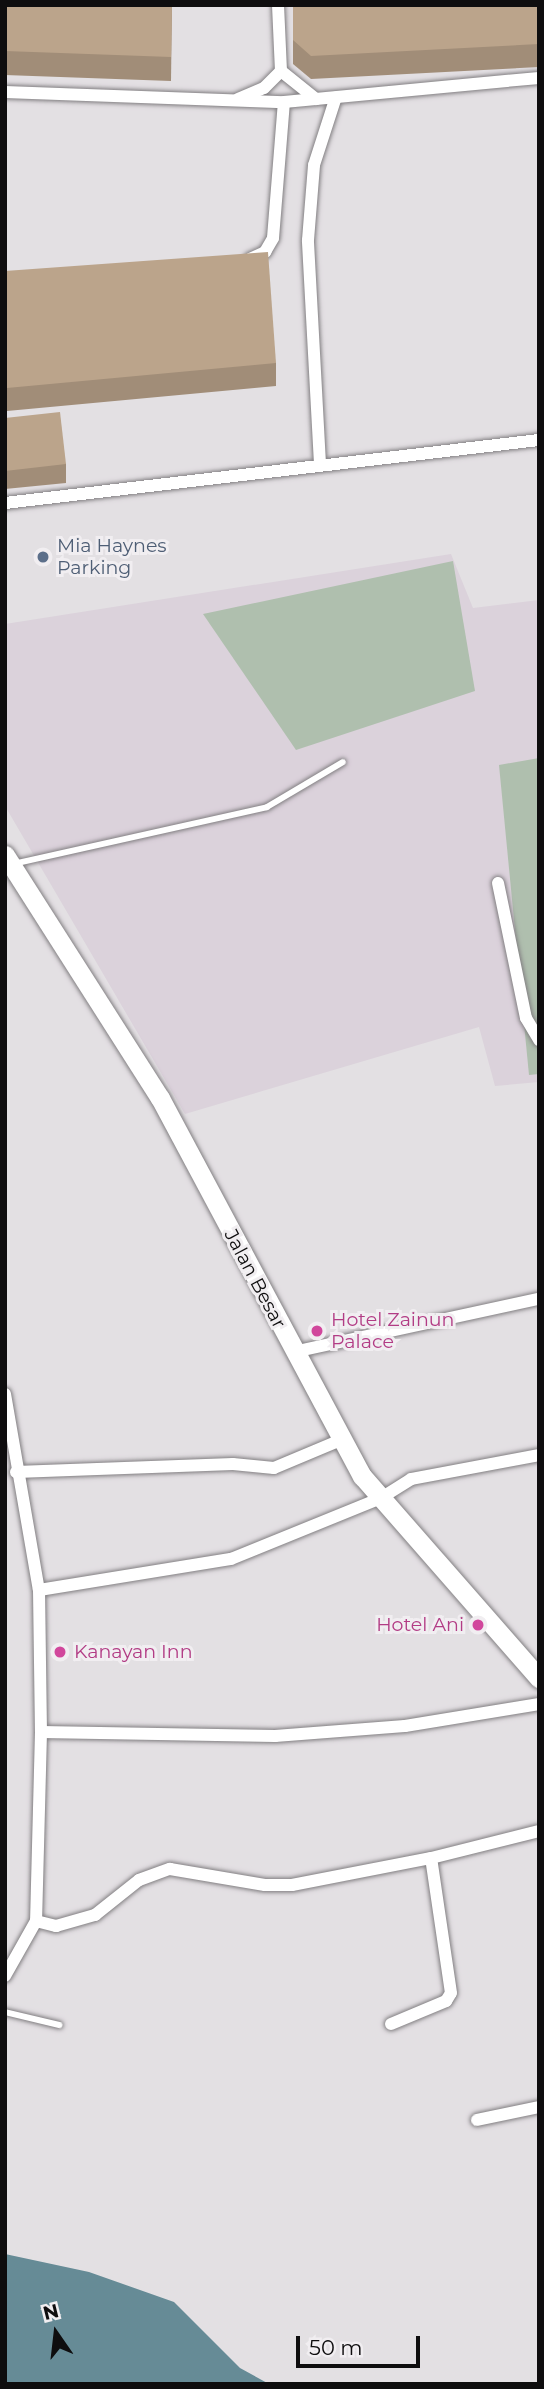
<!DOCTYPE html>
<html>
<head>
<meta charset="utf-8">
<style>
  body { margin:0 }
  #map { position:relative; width:544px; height:2389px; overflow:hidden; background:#e3e0e3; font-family:Montserrat,sans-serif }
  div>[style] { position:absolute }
  .built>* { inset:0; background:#dbd2db }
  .green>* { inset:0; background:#afbfae }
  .water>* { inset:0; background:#668b96 }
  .roads { filter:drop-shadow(0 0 2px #827f82) drop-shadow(0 0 2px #827f82) }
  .service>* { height:6px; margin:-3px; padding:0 3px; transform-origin:3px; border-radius:3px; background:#fff }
  .minor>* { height:12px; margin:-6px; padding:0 6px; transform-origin:6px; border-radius:6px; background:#fff }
  .secondary>* { height:19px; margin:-9.5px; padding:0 9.5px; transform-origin:9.5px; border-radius:9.5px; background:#fff }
  .wall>* { inset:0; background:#a18d78 }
  .building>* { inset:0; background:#bba48b }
  .dots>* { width:19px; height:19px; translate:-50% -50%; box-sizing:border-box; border:4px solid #f1eef1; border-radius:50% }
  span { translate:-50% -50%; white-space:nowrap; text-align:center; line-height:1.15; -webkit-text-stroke:6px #f1eef1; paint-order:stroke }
  .service-label { font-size:19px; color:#4e5e75 }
  .left { translate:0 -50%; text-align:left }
  .street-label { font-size:19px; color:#0e0d0e }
  .hotel-label { font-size:19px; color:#b23c85 }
  .right { translate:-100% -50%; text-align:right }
  .frame { position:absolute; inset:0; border:7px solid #0e0d0e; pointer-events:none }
  .north { position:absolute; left:21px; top:2298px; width:70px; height:70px; -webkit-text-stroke:5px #f1eef1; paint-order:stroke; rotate:346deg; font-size:19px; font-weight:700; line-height:28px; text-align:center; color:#0e0d0e }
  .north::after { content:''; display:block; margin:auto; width:24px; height:32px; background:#0e0d0e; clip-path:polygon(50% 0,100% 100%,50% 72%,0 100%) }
  .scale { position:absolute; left:296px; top:2336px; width:124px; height:32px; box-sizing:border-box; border:4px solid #0e0d0e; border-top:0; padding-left:9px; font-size:21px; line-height:24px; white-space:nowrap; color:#0e0d0e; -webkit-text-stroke:5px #f1eef1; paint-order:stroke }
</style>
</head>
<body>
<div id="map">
  <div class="built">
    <i style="clip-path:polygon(451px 554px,473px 608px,539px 600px,539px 1082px,495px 1086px,479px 1027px,185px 1114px,5px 806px,5px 624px)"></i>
  </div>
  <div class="green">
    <i style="clip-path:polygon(453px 561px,475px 691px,296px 750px,203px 614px)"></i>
    <i style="clip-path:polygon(539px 758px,539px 1074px,529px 1075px,499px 765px)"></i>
  </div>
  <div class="water">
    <i style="clip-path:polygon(5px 2254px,89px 2272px,174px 2302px,240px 2368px,269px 2384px,5px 2384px)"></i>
  </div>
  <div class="roads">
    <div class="service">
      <i style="left:13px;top:864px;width:260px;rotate:-12.6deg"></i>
      <i style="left:267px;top:807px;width:88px;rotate:-30.6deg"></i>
      <i style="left:5px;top:2012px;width:56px;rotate:13.5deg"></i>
    </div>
    <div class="minor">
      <i style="left:278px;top:5px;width:66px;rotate:87.4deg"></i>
      <i style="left:281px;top:71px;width:45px;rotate:38.7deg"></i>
      <i style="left:5px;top:92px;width:279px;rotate:2.1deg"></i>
      <i style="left:284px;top:102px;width:256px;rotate:-5.4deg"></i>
      <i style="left:238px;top:99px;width:28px;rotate:-23deg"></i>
      <i style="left:264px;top:88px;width:24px;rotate:-45deg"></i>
      <i style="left:250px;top:259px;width:17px;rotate:-25deg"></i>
      <i style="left:265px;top:252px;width:16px;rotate:-60deg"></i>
      <i style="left:273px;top:238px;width:136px;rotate:-85.4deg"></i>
      <i style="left:320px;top:464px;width:224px;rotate:-93.1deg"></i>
      <i style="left:308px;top:240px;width:75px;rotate:-85.4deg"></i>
      <i style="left:314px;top:165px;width:71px;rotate:-72.1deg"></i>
      <i style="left:5px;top:503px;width:538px;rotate:-6.73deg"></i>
      <i style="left:498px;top:883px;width:138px;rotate:78.3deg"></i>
      <i style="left:526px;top:1018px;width:26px;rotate:59deg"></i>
      <i style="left:293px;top:1352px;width:252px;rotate:-12.2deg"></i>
      <i style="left:5px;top:1394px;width:199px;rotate:80.2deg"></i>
      <i style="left:39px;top:1590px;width:142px;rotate:89.2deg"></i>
      <i style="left:41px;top:1732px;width:189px;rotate:91.5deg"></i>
      <i style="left:36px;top:1921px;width:63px;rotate:119.4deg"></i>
      <i style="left:16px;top:1472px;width:217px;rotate:-2.1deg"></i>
      <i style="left:233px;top:1464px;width:41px;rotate:5.6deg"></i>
      <i style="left:274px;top:1468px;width:73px;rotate:-22.7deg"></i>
      <i style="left:39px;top:1590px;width:194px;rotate:-9.2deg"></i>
      <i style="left:231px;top:1559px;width:162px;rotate:-22.1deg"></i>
      <i style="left:381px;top:1498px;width:36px;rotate:-32deg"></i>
      <i style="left:411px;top:1479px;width:130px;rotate:-10.6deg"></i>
      <i style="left:41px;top:1732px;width:234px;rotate:1deg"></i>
      <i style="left:275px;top:1736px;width:130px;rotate:-4.4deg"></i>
      <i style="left:405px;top:1726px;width:136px;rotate:-9.3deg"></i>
      <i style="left:36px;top:1921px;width:21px;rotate:14deg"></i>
      <i style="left:56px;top:1926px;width:41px;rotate:-15.8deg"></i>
      <i style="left:95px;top:1915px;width:56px;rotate:-38.5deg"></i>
      <i style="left:139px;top:1880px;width:33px;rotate:-20deg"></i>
      <i style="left:170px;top:1869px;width:96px;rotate:9.6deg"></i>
      <i style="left:265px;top:1885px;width:27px"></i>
      <i style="left:292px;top:1885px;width:142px;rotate:-11deg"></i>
      <i style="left:431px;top:1858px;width:111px;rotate:-14deg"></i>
      <i style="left:391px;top:2024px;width:60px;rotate:-22.7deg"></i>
      <i style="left:446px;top:2001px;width:9px;rotate:-58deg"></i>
      <i style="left:451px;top:1993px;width:136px;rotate:-98.4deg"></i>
      <i style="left:477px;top:2120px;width:63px;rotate:-11.8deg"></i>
    </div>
    <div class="secondary">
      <i style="left:5px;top:855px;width:288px;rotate:57.5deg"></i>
      <i style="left:160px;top:1098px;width:429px;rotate:61.9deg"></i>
      <i style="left:362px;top:1476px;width:269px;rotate:48.8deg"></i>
    </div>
  </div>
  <div class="wall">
    <i style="clip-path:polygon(5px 5px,172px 5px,171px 81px,5px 75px)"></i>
    <i style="clip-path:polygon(293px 5px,539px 5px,539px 67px,311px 79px,293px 64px)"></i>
    <i style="clip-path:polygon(5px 271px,276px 363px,276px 386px,7px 411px,5px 394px)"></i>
    <i style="clip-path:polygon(5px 418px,66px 464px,66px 483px,5px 489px)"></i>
  </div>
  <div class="building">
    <i style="clip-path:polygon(5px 5px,172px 5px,171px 57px,5px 51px)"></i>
    <i style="clip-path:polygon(293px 5px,539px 5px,539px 44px,311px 56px,293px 40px)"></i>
    <i style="clip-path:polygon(268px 252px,276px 363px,7px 388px,5px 371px,5px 271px)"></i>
    <i style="clip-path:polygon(60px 412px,66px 464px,5px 471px,5px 418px)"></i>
  </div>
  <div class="dots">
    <i style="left:43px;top:557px;background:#5c6f8a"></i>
    <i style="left:317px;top:1331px;background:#d1479c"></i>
    <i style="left:478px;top:1625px;background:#d1479c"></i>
    <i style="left:60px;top:1652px;background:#d1479c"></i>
  </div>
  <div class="service-label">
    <span class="left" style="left:57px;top:557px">Mia Haynes<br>Parking</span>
  </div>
  <div class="street-label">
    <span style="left:255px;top:1279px;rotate:62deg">Jalan Besar</span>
  </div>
  <div class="hotel-label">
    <span class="left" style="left:331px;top:1331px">Hotel Zainun<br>Palace</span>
    <span class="right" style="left:464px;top:1625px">Hotel Ani</span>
    <span class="left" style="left:74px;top:1652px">Kanayan Inn</span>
  </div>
  <div class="frame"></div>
  <div class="north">N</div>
  <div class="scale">50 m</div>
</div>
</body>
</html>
